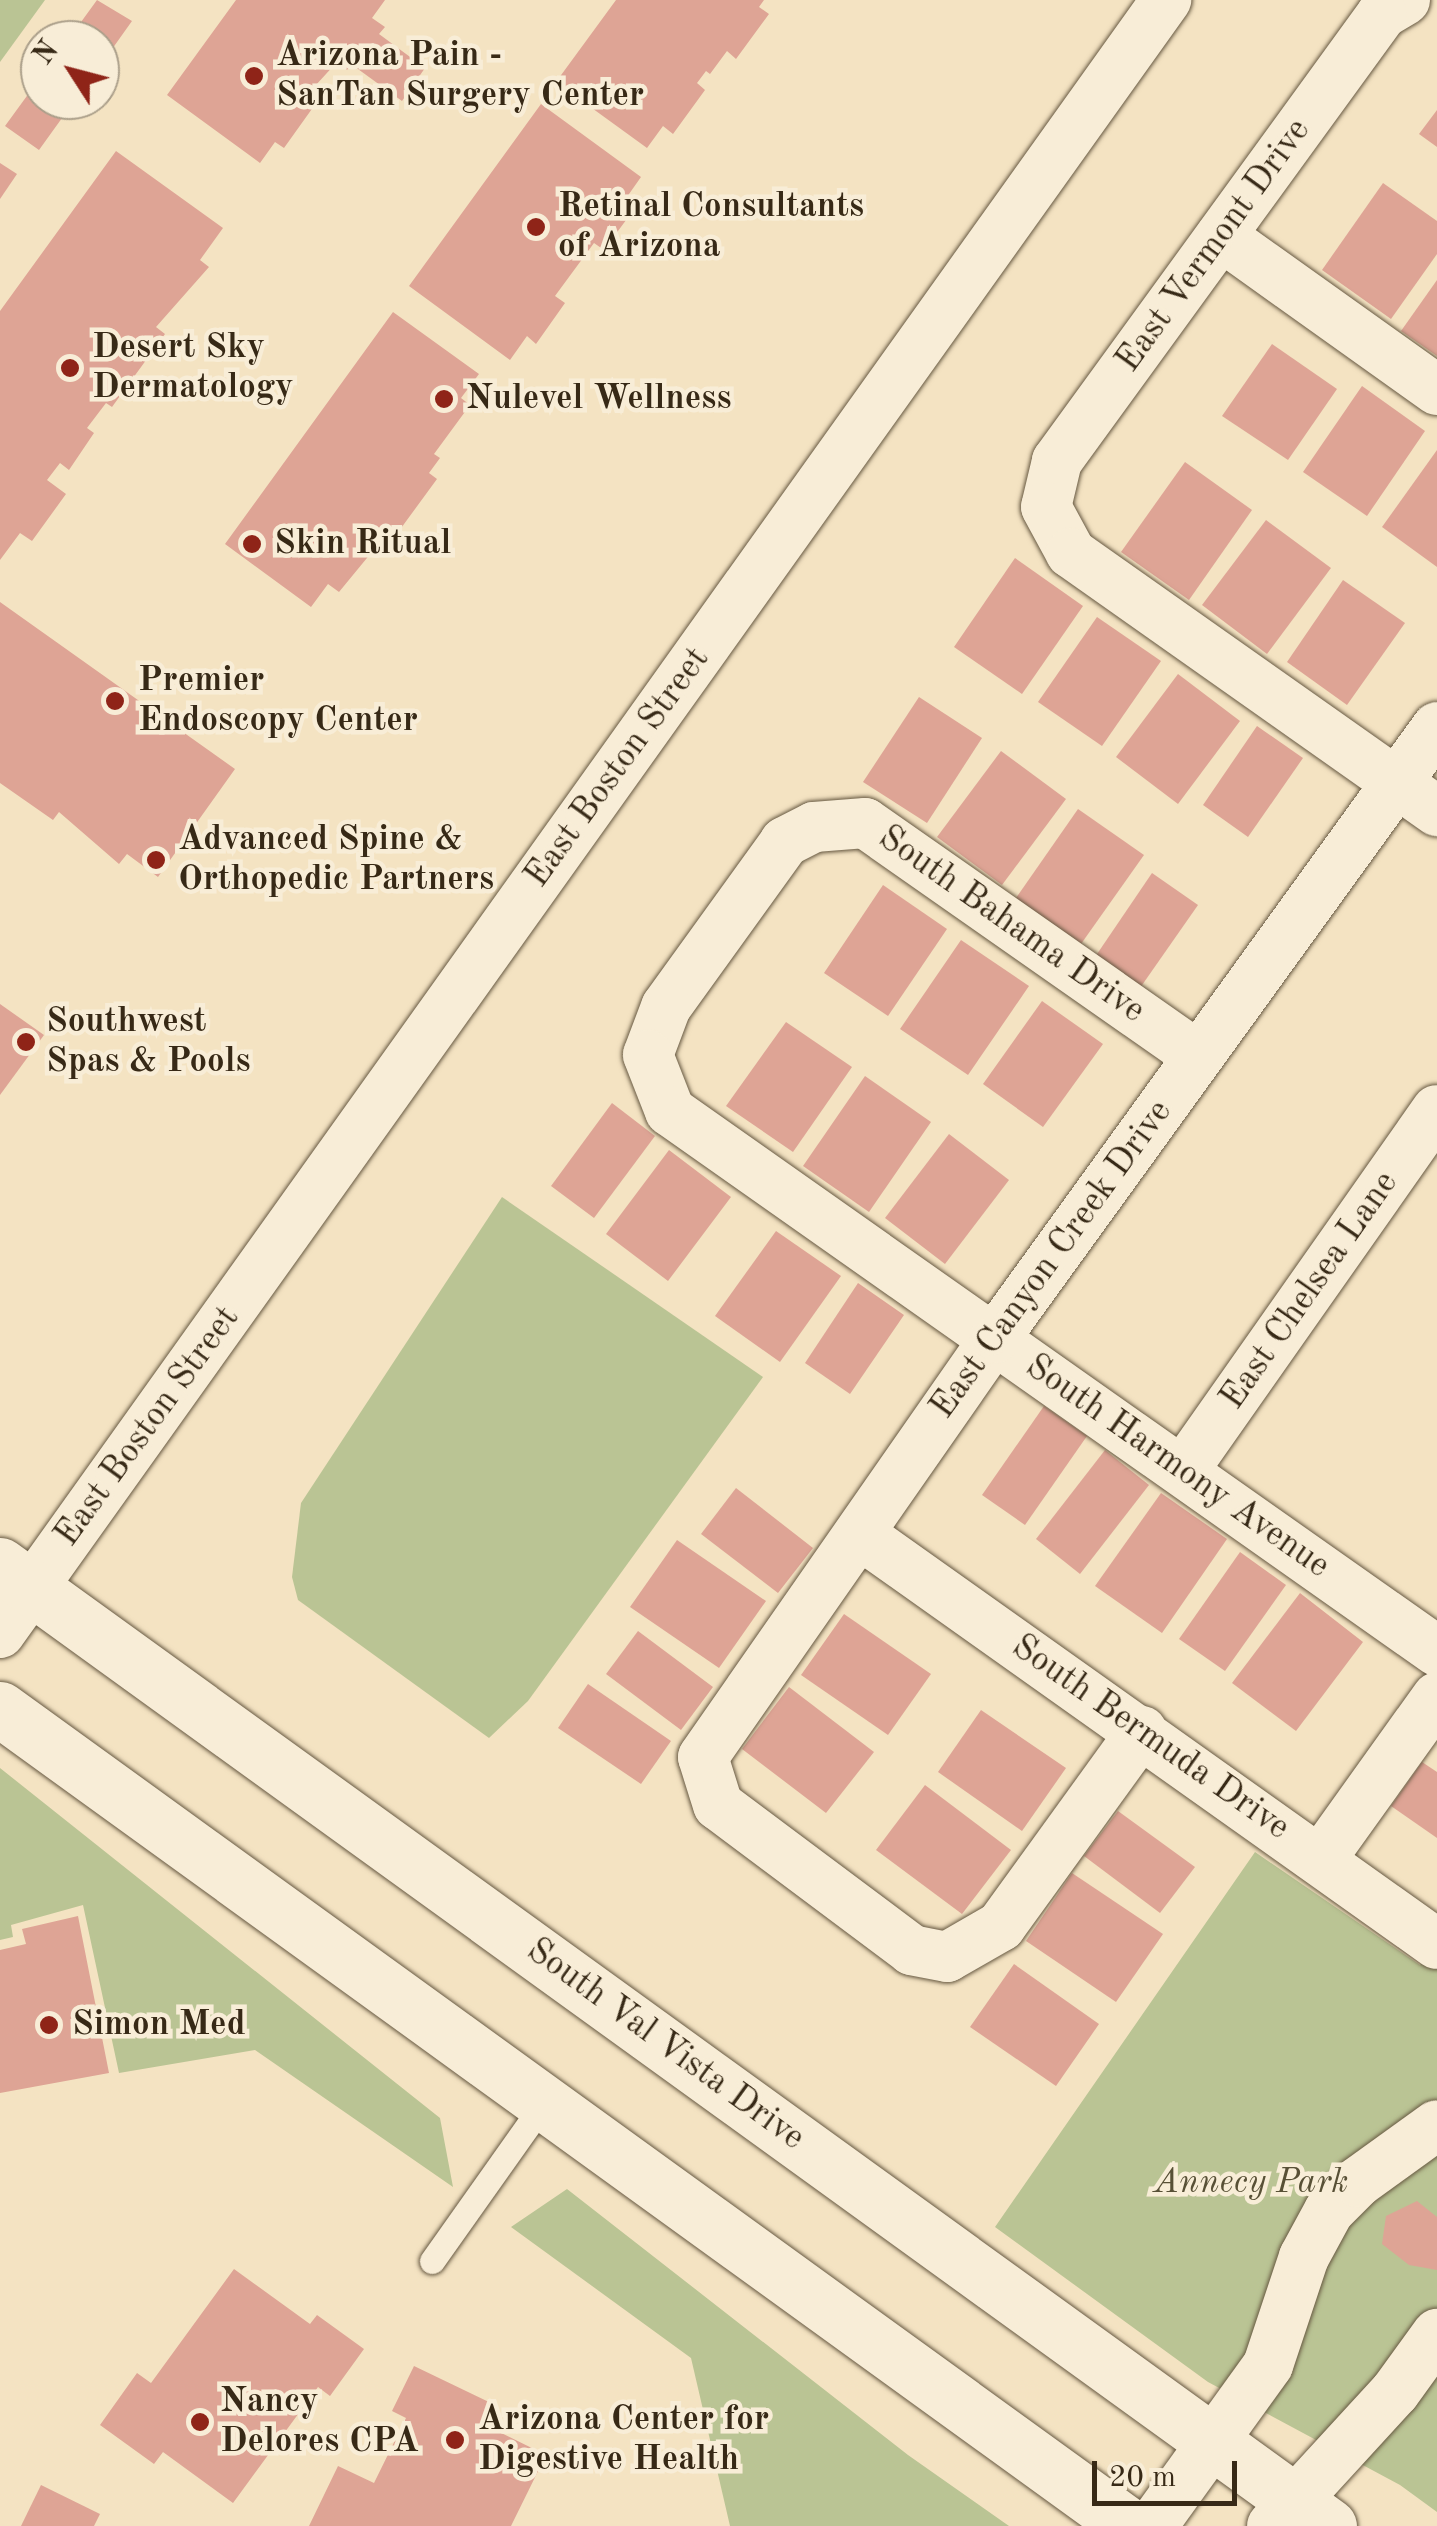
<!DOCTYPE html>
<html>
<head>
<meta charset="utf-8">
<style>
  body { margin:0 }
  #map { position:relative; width:1437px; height:2526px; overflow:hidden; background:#f4e3c2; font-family:"Old Standard TT",serif }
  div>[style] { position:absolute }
  .green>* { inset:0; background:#bac494 }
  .building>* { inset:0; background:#dea495 }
  .roads { filter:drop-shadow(0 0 2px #665841) drop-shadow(0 0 2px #665841) }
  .service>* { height:25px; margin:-12.5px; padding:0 12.5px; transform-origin:12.5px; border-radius:12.5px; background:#f8edd7 }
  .minor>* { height:50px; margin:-25px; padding:0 25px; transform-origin:25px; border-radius:25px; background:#f8edd7 }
  .secondary>* { height:55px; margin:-27.5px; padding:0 27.5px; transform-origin:27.5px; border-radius:27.5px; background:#f8edd7 }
  .dots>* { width:28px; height:28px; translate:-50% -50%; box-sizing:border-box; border:5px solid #f8edd7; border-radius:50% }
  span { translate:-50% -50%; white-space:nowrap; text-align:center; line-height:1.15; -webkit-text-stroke:9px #f8edd7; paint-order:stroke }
  .poi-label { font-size:35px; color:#372916; font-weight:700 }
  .left { translate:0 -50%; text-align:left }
  .street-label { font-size:35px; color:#372916 }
  .park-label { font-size:35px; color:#585036; font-style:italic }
  .north { position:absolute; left:20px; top:20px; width:100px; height:100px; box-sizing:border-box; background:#f8edd7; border:2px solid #ab9f8a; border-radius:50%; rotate:306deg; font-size:28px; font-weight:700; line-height:40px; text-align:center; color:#372916 }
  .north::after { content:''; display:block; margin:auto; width:35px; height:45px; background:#8f2418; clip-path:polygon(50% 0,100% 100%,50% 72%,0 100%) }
  .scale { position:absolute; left:1092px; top:2461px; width:145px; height:45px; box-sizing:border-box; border:5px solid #372916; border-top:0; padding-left:12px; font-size:30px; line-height:35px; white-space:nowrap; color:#372916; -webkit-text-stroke:8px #f8edd7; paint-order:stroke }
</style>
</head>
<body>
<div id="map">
  <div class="green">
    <i style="clip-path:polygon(0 0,45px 0,0 62px)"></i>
    <i style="clip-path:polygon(502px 1197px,763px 1377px,528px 1701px,489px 1738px,298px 1600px,292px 1577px,301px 1503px)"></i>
    <i style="clip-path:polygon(0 1768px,440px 2118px,453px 2187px,255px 2050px,119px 2073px,83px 1905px,11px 1925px,13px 1937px,0 1940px)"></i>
    <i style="clip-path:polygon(1255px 1852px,1420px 1965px,1437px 1945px,1437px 2512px,1400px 2485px,1208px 2382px,995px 2227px)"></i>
    <i style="clip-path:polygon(567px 2189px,908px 2455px,1009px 2526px,730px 2526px,691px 2358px,511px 2227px)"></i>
  </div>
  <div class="building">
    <i style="clip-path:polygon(97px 0,132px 21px,100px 66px,100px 40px,68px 40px)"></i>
    <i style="clip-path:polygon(236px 0,385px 0,372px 18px,385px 27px,379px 34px,425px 68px,402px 101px,351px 64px,347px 70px,337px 62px,304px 98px,314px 106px,284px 148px,275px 142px,260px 163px,167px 95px)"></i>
    <i style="clip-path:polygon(616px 0,764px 0,759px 7px,769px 14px,736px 59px,727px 51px,710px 74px,706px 71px,697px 83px,705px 90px,673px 134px,663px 126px,647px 148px,556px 82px)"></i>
    <i style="clip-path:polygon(40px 78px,40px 100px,75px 100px,39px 150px,5px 126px)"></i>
    <i style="clip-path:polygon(541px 104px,641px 177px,622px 204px,632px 212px,604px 250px,594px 243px,555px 296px,565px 303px,536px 344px,527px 336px,510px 360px,409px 286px)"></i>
    <i style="clip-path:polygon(1437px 110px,1437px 147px,1419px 134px)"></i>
    <i style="clip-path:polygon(116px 151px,223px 228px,200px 260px,209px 267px,156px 327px,165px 334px,112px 407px,106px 403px,87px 428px,94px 433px,69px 470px,60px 463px,47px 480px,66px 494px,32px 541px,20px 533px,0 560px,0 311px)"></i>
    <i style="clip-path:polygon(0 163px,17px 174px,0 199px)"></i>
    <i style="clip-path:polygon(1383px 183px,1437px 221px,1437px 254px,1391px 319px,1322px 270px)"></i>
    <i style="clip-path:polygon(1437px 280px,1437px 356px,1401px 331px)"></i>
    <i style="clip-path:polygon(393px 312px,479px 374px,461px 398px,470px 405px,434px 454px,440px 458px,429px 473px,437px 479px,396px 535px,390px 530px,339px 592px,328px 584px,311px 607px,225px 544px)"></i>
    <i style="clip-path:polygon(1272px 344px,1337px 389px,1288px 460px,1222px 416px)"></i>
    <i style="clip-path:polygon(1362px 386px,1425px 431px,1367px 516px,1303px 472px)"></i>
    <i style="clip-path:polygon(1437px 450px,1437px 567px,1382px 527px)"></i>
    <i style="clip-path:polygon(1185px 462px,1252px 510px,1189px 600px,1121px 552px)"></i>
    <i style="clip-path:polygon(1266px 520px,1331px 568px,1267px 654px,1202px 605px)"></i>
    <i style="clip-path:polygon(1015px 558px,1083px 606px,1022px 694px,954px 647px)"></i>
    <i style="clip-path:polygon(1343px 580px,1405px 623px,1347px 705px,1287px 662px)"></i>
    <i style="clip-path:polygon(0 602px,235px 769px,158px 877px,127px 854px,119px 864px,59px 812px,53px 820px,0 783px)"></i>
    <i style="clip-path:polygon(1097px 617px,1161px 661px,1102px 746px,1038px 702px)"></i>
    <i style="clip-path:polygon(1178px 674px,1240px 721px,1178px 804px,1116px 757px)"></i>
    <i style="clip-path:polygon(919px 697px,982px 738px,927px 823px,863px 782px)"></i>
    <i style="clip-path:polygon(1257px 726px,1303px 758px,1248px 837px,1203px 805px)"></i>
    <i style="clip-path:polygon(1001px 751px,1066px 799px,1002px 885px,937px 837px)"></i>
    <i style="clip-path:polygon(1078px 809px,1144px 855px,1081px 944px,1016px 898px)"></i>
    <i style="clip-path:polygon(1152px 873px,1198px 905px,1140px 988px,1095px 957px)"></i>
    <i style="clip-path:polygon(883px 885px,947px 929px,888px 1016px,824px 973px)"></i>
    <i style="clip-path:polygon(961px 940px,1029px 986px,968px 1075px,900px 1029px)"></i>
    <i style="clip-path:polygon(1042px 1001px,1103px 1044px,1043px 1127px,983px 1084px)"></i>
    <i style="clip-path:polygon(0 1004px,44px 1035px,0 1095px)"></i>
    <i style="clip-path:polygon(786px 1022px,852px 1067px,793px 1152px,726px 1106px)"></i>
    <i style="clip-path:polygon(865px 1076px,931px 1122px,869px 1212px,803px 1166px)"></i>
    <i style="clip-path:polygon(612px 1103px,655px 1136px,594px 1218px,551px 1186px)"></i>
    <i style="clip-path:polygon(949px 1134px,1009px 1180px,945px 1264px,885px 1218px)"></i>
    <i style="clip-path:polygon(669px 1150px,731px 1197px,668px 1281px,606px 1234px)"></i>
    <i style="clip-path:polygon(776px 1231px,841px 1276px,780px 1362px,715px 1316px)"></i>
    <i style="clip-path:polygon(858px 1283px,904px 1315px,850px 1394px,805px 1363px)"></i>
    <i style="clip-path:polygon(1044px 1406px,1087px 1436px,1025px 1525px,982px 1495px)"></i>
    <i style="clip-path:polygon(1105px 1450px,1149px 1485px,1080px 1574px,1036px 1539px)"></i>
    <i style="clip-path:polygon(736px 1488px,813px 1548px,778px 1593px,701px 1534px)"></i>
    <i style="clip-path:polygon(1161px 1493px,1227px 1539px,1162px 1633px,1095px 1586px)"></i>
    <i style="clip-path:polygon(677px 1540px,766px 1601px,719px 1668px,630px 1607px)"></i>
    <i style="clip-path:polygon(1240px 1552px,1286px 1585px,1225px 1671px,1179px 1639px)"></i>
    <i style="clip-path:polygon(1300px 1593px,1363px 1642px,1296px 1731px,1232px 1683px)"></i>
    <i style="clip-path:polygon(844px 1614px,931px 1674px,888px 1735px,801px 1675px)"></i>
    <i style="clip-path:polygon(638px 1631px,713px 1687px,681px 1730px,606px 1674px)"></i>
    <i style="clip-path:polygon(588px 1684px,671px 1741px,641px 1784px,558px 1728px)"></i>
    <i style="clip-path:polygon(789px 1687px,874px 1752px,826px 1813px,742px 1749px)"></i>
    <i style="clip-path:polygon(981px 1710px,1066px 1768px,1022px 1831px,938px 1772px)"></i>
    <i style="clip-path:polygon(1422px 1762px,1437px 1772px,1437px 1838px,1391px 1806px)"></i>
    <i style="clip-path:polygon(925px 1785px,1011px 1850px,962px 1914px,876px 1850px)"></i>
    <i style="clip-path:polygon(1118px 1811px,1195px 1867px,1160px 1913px,1084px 1856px)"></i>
    <i style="clip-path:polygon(1072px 1873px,1163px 1934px,1116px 2002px,1026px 1941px)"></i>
    <i style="clip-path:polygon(78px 1916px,109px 2073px,0 2093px,0 1950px,26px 1944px,22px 1929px)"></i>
    <i style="clip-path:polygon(1014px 1964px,1099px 2024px,1056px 2086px,970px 2027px)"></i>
    <i style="clip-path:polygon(1417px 2201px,1437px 2217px,1437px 2270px,1409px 2265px,1382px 2244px,1386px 2216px)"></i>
    <i style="clip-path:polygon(234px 2269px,310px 2324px,317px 2315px,364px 2349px,330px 2396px,318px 2387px,233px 2503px,163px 2452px,154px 2464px,100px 2425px,137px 2373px,151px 2383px)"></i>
    <i style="clip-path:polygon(414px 2366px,493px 2404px,483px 2424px,546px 2455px,511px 2526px,309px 2526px,338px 2466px,374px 2483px,406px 2418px,392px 2411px)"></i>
    <i style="clip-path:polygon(41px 2485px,100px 2514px,94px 2526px,21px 2526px)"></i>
  </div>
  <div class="roads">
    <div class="service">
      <i style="left:432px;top:2261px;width:194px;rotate:-54.7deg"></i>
    </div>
    <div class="minor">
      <i style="left:1405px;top:0;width:27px;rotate:149deg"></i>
      <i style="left:1382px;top:14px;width:553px;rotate:126.02deg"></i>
      <i style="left:1057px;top:461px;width:47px;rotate:103.4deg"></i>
      <i style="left:1046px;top:507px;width:52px;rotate:61.5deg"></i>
      <i style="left:1071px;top:553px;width:448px;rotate:35.2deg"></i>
      <i style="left:1221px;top:236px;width:265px;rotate:35.5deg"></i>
      <i style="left:1198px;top:1056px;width:406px;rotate:-145deg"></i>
      <i style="left:865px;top:823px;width:51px;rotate:175.5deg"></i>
      <i style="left:814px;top:827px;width:33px;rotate:153deg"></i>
      <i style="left:785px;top:842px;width:203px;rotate:125.8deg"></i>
      <i style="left:666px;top:1007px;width:51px;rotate:110.6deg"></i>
      <i style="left:648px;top:1055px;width:60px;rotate:68.6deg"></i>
      <i style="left:670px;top:1111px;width:938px;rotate:35.15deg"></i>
      <i style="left:1183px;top:1471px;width:441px;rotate:-54.9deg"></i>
      <i style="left:861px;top:1535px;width:706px;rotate:35.38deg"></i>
      <i style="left:0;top:1633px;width:2007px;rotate:-54.47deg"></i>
      <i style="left:1142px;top:1731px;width:241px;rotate:125.9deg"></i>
      <i style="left:1001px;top:1926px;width:62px;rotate:150.1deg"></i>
      <i style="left:947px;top:1957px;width:36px;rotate:-169deg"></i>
      <i style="left:912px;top:1950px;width:242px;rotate:-143.2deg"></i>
      <i style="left:718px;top:1805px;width:50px;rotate:-107.4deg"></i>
      <i style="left:703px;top:1757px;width:511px;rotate:-55.13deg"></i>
      <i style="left:995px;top:1338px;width:754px;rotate:-54.12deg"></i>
      <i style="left:1321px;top:1859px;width:199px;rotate:-54.4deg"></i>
      <i style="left:1152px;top:2526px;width:198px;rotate:-54.2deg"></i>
      <i style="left:1268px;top:2365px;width:114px;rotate:-71.6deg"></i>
      <i style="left:1304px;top:2257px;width:52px;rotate:-61.5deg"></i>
      <i style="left:1329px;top:2211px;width:41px;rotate:-45deg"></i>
      <i style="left:1358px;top:2182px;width:97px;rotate:-35.8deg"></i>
      <i style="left:1272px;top:2526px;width:182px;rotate:-47.5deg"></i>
      <i style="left:1395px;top:2392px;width:72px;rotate:-54.1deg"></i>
    </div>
    <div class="secondary">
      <i style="left:0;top:1565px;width:1640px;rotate:35.87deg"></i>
      <i style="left:0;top:1709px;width:1394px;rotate:35.89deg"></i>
    </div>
  </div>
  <div class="dots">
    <i style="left:254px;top:76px;background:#8f2418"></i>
    <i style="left:536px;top:227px;background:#8f2418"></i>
    <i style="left:70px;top:368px;background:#8f2418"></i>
    <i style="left:444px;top:399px;background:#8f2418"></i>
    <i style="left:252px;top:544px;background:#8f2418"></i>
    <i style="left:115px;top:701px;background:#8f2418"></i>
    <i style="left:156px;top:860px;background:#8f2418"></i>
    <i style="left:26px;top:1042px;background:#8f2418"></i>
    <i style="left:49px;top:2025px;background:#8f2418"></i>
    <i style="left:200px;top:2422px;background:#8f2418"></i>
    <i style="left:455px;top:2440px;background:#8f2418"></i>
  </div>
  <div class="poi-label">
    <span class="left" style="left:276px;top:76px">Arizona Pain -<br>SanTan Surgery Center</span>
    <span class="left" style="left:558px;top:227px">Retinal Consultants<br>of Arizona</span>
    <span class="left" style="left:92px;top:368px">Desert Sky<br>Dermatology</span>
    <span class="left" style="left:466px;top:399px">Nulevel Wellness</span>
    <span class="left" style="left:274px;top:544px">Skin Ritual</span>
    <span class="left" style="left:138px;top:701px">Premier<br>Endoscopy Center</span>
    <span class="left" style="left:178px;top:860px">Advanced Spine &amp;<br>Orthopedic Partners</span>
    <span class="left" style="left:46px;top:1042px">Southwest<br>Spas &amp; Pools</span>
    <span class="left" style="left:72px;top:2025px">Simon Med</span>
    <span class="left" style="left:220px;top:2422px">Nancy<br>Delores CPA</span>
    <span class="left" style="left:478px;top:2440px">Arizona Center for<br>Digestive Health</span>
  </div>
  <div class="street-label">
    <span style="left:1214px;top:246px;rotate:-54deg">East Vermont Drive</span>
    <span style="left:618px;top:768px;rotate:-54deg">East Boston Street</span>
    <span style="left:1011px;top:925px;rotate:35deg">South Bahama Drive</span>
    <span style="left:1052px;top:1260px;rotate:-54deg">East Canyon Creek Drive</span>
    <span style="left:1310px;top:1291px;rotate:-55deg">East Chelsea Lane</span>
    <span style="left:148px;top:1427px;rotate:-54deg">East Boston Street</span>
    <span style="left:1177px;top:1467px;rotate:35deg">South Harmony Avenue</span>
    <span style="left:1150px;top:1738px;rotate:35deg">South Bermuda Drive</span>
    <span style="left:665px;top:2045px;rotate:36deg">South Val Vista Drive</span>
  </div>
  <div class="park-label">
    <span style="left:1251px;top:2183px">Annecy Park</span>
  </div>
  <div class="north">N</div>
  <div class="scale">20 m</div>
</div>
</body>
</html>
